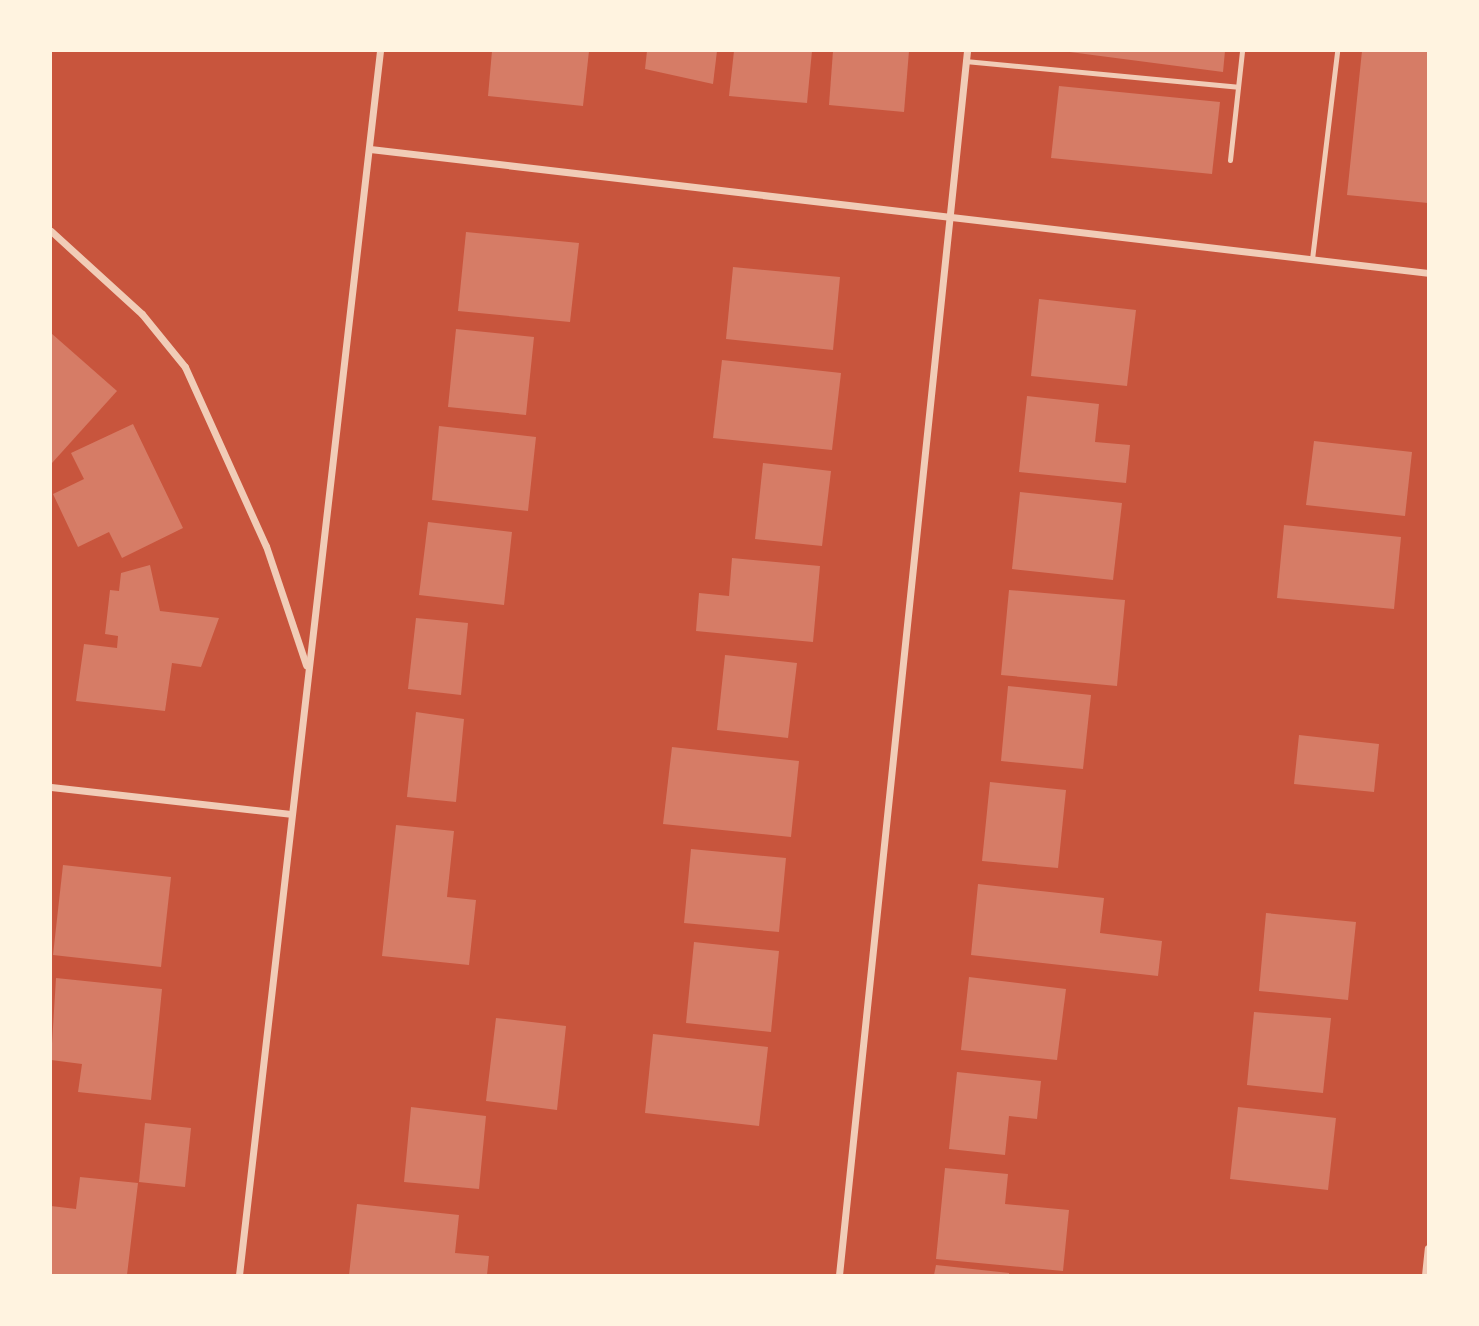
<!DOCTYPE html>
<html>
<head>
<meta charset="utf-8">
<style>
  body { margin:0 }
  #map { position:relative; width:1479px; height:1326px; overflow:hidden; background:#c8553d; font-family:Figtree,sans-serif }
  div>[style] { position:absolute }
  .building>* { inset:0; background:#d67c66 }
  .service>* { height:5px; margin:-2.5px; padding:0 2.5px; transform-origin:2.5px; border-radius:2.5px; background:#f1ccb7 }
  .minor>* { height:7px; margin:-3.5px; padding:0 3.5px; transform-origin:3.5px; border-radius:3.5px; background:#f1ccb7 }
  span { translate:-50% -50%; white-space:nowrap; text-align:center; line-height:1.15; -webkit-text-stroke:6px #fff3e0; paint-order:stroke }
  .frame { position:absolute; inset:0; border:52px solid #fff3e0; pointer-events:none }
</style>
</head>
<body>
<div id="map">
  <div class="building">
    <i style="clip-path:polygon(492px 51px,589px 51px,583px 106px,488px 96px)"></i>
    <i style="clip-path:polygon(647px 51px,717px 51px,713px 84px,645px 69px)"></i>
    <i style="clip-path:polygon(734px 51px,812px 51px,807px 103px,729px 96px)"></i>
    <i style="clip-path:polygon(833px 51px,909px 51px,904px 112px,829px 105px)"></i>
    <i style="clip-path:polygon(1062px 51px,1225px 51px,1223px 72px)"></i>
    <i style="clip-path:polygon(1362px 51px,1428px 51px,1428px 203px,1347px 195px)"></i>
    <i style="clip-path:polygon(1059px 86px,1220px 102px,1212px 174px,1051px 158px)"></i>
    <i style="clip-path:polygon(466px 232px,579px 243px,570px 322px,458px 311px)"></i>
    <i style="clip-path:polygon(733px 267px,840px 277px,833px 350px,726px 339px)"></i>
    <i style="clip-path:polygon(1039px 299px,1136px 310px,1127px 386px,1031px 376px)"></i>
    <i style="clip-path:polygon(456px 329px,534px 337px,526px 415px,448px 407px)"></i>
    <i style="clip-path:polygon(51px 333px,117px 391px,52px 463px,51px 461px)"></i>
    <i style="clip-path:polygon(722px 360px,841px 373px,832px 450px,713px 438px)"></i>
    <i style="clip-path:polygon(1027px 396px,1099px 404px,1095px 442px,1130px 445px,1126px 483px,1019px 472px)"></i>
    <i style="clip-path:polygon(133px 424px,183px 528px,122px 558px,109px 532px,78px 547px,53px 494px,84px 479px,71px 453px)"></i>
    <i style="clip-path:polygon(439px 426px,536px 437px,528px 511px,432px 500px)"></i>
    <i style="clip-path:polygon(1314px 441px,1412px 452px,1405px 516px,1306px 505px)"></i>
    <i style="clip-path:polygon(763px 463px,831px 471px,822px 546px,755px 539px)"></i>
    <i style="clip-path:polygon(1020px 492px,1122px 503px,1113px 580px,1012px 569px)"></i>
    <i style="clip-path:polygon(428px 522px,512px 532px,504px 605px,419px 595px)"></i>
    <i style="clip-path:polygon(1284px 525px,1401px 537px,1394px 609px,1277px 598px)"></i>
    <i style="clip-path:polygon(732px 558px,820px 566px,813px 642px,696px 631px,699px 593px,729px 596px)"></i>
    <i style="clip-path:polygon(150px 565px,160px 611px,219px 618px,201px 667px,172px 663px,165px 711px,76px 701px,84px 644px,117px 648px,118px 636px,105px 634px,110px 590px,119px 591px,121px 573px)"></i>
    <i style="clip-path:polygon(1009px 590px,1125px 600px,1117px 686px,1001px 675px)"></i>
    <i style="clip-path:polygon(416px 618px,468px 623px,461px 695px,408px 689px)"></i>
    <i style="clip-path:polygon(725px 655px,797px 663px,788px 738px,717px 730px)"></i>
    <i style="clip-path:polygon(1008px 686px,1091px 695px,1083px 769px,1001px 761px)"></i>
    <i style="clip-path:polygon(416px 712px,464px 719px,456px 802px,407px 797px)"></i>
    <i style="clip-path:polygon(1299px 735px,1379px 744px,1374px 792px,1294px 784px)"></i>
    <i style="clip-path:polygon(672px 747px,799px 761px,791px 837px,663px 824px)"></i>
    <i style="clip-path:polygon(990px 782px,1066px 790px,1058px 868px,982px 861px)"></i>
    <i style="clip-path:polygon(396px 825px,454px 831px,447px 897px,476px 900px,469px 965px,382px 956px)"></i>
    <i style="clip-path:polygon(691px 849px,786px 858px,779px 932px,684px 923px)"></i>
    <i style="clip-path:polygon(63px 865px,171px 877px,161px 967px,53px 955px)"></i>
    <i style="clip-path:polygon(978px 884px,1104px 898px,1100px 933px,1162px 941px,1158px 976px,971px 955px)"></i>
    <i style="clip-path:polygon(1266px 913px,1356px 922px,1348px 1000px,1259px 991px)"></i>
    <i style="clip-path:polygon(694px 942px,779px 951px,771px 1032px,686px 1023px)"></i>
    <i style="clip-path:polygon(969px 977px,1066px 989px,1057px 1060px,961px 1050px)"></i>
    <i style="clip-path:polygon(56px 978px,162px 989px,151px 1100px,78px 1092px,82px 1064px,51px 1060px)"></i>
    <i style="clip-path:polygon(1254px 1012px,1331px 1018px,1323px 1093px,1247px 1085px)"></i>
    <i style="clip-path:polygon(496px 1018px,566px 1026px,557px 1110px,486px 1101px)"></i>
    <i style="clip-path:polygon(653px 1034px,768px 1047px,759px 1126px,645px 1113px)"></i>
    <i style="clip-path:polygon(957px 1072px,1041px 1081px,1037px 1119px,1009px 1116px,1005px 1155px,949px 1149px)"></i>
    <i style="clip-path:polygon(411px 1107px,486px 1116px,479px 1189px,404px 1182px)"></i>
    <i style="clip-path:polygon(1238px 1107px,1336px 1118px,1328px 1190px,1230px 1179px)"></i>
    <i style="clip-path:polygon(145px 1123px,191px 1128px,185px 1187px,139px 1182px)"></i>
    <i style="clip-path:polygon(945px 1168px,1008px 1174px,1005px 1204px,1069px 1210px,1063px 1271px,936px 1259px)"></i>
    <i style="clip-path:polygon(80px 1177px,138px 1183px,127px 1275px,51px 1275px,51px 1206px,76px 1209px)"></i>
    <i style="clip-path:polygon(357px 1204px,459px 1215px,455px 1253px,489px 1256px,487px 1275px,349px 1275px)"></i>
    <i style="clip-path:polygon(936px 1265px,1009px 1273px,1009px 1275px,934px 1275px)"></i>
  </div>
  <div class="service">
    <i style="left:965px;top:61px;width:274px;rotate:5.4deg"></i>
    <i style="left:1230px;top:160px;width:110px;rotate:-83.7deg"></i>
    <i style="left:1312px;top:259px;width:209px;rotate:-83.1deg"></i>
  </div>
  <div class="minor">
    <i style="left:370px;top:149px;width:1065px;rotate:6.68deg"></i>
    <i style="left:51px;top:231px;width:123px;rotate:42.4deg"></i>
    <i style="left:142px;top:314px;width:68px;rotate:50.9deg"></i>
    <i style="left:185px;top:367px;width:196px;rotate:65.7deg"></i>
    <i style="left:266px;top:546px;width:126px;rotate:71.4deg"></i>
    <i style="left:51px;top:787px;width:241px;rotate:6.4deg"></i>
    <i style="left:239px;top:1275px;width:1232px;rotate:-83.43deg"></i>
    <i style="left:839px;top:1275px;width:1231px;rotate:-84.03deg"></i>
    <i style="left:1425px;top:1275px;width:27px;rotate:-84deg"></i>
  </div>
  <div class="frame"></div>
</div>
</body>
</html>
